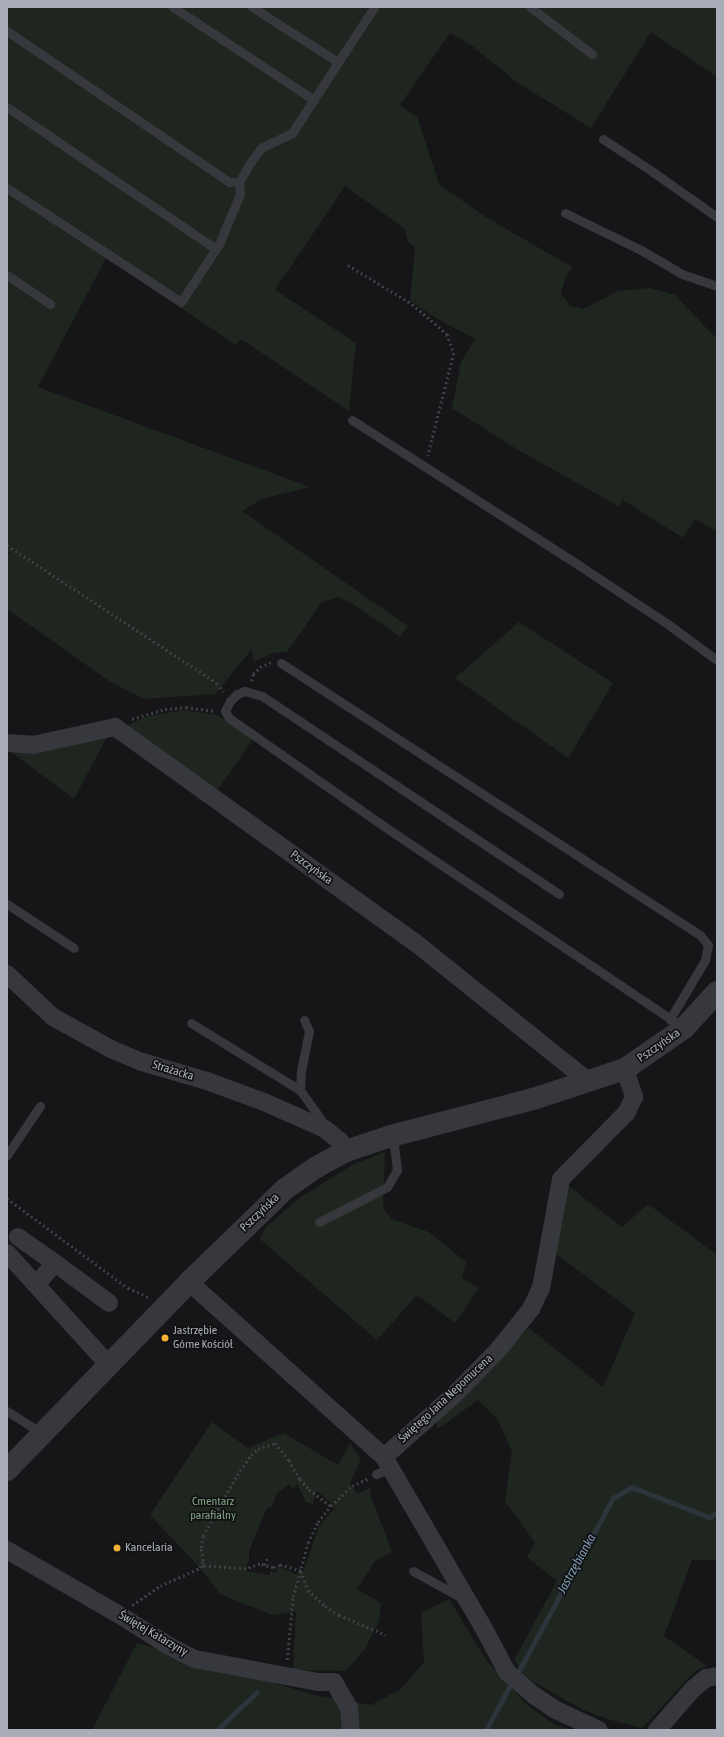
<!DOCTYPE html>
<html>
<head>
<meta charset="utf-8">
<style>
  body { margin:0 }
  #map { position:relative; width:724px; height:1737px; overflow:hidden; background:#161618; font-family:"Asap Condensed",sans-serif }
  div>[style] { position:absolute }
  .green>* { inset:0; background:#1e261f }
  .stream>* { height:4.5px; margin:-2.25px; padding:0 2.25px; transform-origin:2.25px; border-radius:2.25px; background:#2c353c }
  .path>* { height:2.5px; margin-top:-1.25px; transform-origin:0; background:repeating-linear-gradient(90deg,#3d3f44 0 2px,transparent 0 5px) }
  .service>* { height:9px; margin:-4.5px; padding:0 4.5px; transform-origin:4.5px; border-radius:4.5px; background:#37383d }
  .minor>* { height:18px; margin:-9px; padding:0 9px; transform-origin:9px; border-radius:9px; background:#37383d }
  .tertiary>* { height:22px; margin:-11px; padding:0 11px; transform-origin:11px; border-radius:11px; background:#37383d }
  .dots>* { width:11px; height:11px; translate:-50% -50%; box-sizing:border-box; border:2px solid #111113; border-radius:50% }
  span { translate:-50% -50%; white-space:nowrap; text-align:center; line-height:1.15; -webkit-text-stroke:3.5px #111113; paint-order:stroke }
  .street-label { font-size:12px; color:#a8adb8 }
  .poi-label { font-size:12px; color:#a8adb8 }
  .left { translate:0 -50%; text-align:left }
  .park-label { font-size:12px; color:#7fa381 }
  .water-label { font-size:13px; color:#7f9bb3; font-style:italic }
  .frame { position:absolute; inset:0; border:8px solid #a8adb8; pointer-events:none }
</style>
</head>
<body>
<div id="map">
  <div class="green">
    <i style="clip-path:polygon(7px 7px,717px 7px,717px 77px,651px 32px,591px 128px,518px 83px,471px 45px,450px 33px,400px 105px,417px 117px,439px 184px,484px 216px,572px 267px,565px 279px,561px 293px,570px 306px,583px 309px,618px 291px,650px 288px,675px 295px,717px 339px,717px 531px,695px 519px,683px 538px,623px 500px,618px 506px,515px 448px,452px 408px,461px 362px,475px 339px,441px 321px,410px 301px,415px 247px,408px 242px,405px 229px,345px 186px,275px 290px,356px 343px,349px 411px,241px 339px,236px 345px,106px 258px,38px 387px,310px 487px,262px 499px,242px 511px,408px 626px,400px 637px,355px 605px,339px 597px,322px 602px,287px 652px,273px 653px,253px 662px,252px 649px,215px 694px,144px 699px,109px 681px,7px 609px)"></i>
    <i style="clip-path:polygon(519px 622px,613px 683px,568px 758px,455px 678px)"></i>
    <i style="clip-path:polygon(184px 710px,217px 715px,237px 726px,252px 741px,216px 792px,125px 727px,145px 717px)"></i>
    <i style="clip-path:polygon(109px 733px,74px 799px,7px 749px)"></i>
    <i style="clip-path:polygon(385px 1152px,383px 1208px,391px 1219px,429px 1232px,466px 1262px,462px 1278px,479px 1288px,455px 1323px,417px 1295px,377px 1340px,260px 1239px,266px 1227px,301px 1197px,354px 1164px)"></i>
    <i style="clip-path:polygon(566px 1184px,622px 1227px,648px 1204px,717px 1255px,717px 1560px,692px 1560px,664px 1636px,707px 1666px,699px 1669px,686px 1680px,653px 1717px,642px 1728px,611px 1720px,583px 1710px,527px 1678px,514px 1660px,557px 1581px,527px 1557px,535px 1543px,505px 1501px,512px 1452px,498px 1420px,478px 1400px,438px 1429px,435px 1417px,463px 1393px,529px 1328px,603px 1387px,635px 1313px,555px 1253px)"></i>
    <i style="clip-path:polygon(evenodd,212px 1422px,248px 1448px,284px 1433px,338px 1465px,350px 1443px,361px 1459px,350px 1483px,357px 1494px,372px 1487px,370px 1494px,392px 1552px,375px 1561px,357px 1589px,381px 1603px,379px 1621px,365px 1649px,346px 1671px,293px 1670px,296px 1612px,272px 1615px,220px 1594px,200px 1568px,150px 1515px,212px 1422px,289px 1484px,293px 1488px,297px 1484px,306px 1502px,313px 1504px,317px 1491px,336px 1507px,319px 1526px,303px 1573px,296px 1574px,279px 1567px,276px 1573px,271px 1571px,269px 1575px,246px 1571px,249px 1559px,249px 1551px,267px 1508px,272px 1507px,276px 1495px,289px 1484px)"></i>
    <i style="clip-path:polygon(449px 1599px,486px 1660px,526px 1704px,555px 1725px,572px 1730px,92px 1730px,137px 1643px,318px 1696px,371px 1705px,401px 1689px,424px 1662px,421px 1613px)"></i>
  </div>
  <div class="stream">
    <i style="left:517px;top:1674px;width:200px;rotate:-61.4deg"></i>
    <i style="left:613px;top:1498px;width:22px;rotate:-30deg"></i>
    <i style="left:632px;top:1487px;width:83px;rotate:21.3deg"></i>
    <i style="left:709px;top:1517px;width:9px;rotate:-27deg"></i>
    <i style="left:217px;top:1730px;width:55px;rotate:-43.5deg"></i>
    <i style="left:486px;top:1730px;width:55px;rotate:-61.6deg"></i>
  </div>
  <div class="path">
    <i style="left:348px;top:265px;width:75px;rotate:31.4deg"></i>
    <i style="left:412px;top:304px;width:46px;rotate:40.6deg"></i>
    <i style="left:447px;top:334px;width:20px;rotate:70deg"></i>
    <i style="left:454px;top:353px;width:106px;rotate:104.2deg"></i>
    <i style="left:7px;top:545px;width:251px;rotate:33.3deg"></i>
    <i style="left:217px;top:683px;width:11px;rotate:52deg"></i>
    <i style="left:251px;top:681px;width:7px;rotate:-74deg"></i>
    <i style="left:253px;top:674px;width:10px;rotate:-45deg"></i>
    <i style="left:260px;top:667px;width:12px;rotate:-24deg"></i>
    <i style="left:132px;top:719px;width:34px;rotate:-17deg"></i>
    <i style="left:165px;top:709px;width:21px;rotate:-5deg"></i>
    <i style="left:186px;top:707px;width:29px;rotate:8deg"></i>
    <i style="left:7px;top:1198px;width:151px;rotate:36.6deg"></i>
    <i style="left:128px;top:1288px;width:24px;rotate:24deg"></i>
    <i style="left:264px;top:1565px;width:7px;rotate:-63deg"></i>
    <i style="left:301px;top:1571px;width:22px;rotate:-164deg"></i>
    <i style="left:280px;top:1565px;width:8px;rotate:157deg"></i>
    <i style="left:273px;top:1568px;width:14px;rotate:-163deg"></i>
    <i style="left:260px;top:1564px;width:15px;rotate:160deg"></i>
    <i style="left:246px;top:1569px;width:42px;rotate:-175.9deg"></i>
    <i style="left:204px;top:1566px;width:4px;rotate:153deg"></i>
    <i style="left:200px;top:1568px;width:8px;rotate:-67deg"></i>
    <i style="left:203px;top:1561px;width:13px;rotate:-99deg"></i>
    <i style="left:201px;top:1548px;width:12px;rotate:-81deg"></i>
    <i style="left:203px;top:1536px;width:70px;rotate:-60.9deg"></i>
    <i style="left:237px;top:1475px;width:24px;rotate:-55deg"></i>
    <i style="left:251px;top:1455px;width:9px;rotate:-41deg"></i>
    <i style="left:258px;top:1449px;width:18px;rotate:-19deg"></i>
    <i style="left:275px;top:1443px;width:22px;rotate:51deg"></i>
    <i style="left:289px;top:1460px;width:22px;rotate:60deg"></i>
    <i style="left:300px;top:1479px;width:13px;rotate:48deg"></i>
    <i style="left:309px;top:1489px;width:28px;rotate:38deg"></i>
    <i style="left:301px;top:1571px;width:20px;rotate:70deg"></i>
    <i style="left:308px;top:1590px;width:23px;rotate:43deg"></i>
    <i style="left:325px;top:1606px;width:17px;rotate:33deg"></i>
    <i style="left:339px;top:1615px;width:51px;rotate:23.1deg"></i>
    <i style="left:132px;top:1605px;width:34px;rotate:-34deg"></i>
    <i style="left:160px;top:1586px;width:44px;rotate:-24.2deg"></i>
    <i style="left:287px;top:1660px;width:63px;rotate:-84.6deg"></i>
    <i style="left:293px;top:1597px;width:56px;rotate:-74.5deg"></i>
    <i style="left:308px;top:1543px;width:23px;rotate:-65deg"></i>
    <i style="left:318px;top:1522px;width:21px;rotate:-51deg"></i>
    <i style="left:331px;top:1506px;width:29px;rotate:-44deg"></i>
    <i style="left:352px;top:1486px;width:17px;rotate:-25deg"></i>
  </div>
  <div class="service">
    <i style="left:173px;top:7px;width:169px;rotate:33.4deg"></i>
    <i style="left:252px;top:7px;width:102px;rotate:32.6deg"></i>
    <i style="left:530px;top:7px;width:78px;rotate:37.2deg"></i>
    <i style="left:7px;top:31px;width:268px;rotate:34.2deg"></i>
    <i style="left:229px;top:182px;width:10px"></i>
    <i style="left:7px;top:107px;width:253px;rotate:34.2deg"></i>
    <i style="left:603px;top:139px;width:60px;rotate:33.4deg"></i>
    <i style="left:653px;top:172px;width:78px;rotate:35.1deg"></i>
    <i style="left:7px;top:188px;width:208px;rotate:33.2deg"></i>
    <i style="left:181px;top:302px;width:69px;rotate:-56.8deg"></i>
    <i style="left:219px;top:244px;width:54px;rotate:-67.2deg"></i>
    <i style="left:240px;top:194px;width:12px;rotate:-95deg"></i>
    <i style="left:239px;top:182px;width:22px;rotate:-60deg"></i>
    <i style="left:250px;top:163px;width:19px;rotate:-54deg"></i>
    <i style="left:261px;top:148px;width:34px;rotate:-26deg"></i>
    <i style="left:292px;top:133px;width:150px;rotate:-56.9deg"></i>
    <i style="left:565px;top:213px;width:85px;rotate:26deg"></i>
    <i style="left:641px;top:250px;width:48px;rotate:30.3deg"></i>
    <i style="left:682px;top:274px;width:37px;rotate:19deg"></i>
    <i style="left:7px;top:275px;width:52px;rotate:34deg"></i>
    <i style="left:352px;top:420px;width:274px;rotate:32.6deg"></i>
    <i style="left:583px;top:568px;width:103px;rotate:33.5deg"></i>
    <i style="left:669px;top:625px;width:59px;rotate:36.1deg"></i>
    <i style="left:281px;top:663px;width:500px;rotate:33deg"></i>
    <i style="left:700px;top:935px;width:13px;rotate:51deg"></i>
    <i style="left:708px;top:945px;width:15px;rotate:101deg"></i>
    <i style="left:705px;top:960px;width:69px;rotate:120.7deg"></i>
    <i style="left:559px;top:894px;width:357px;rotate:-146.3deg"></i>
    <i style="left:262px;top:696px;width:18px;rotate:-164deg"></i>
    <i style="left:245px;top:691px;width:9px;rotate:159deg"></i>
    <i style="left:237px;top:694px;width:10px;rotate:135deg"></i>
    <i style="left:230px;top:701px;width:11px;rotate:117deg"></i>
    <i style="left:225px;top:711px;width:8px;rotate:60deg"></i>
    <i style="left:229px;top:718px;width:194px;rotate:34.9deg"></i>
    <i style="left:388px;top:829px;width:355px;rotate:33.9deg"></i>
    <i style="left:7px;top:904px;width:80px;rotate:33.3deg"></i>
    <i style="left:191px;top:1023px;width:128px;rotate:31.6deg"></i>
    <i style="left:300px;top:1090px;width:19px;rotate:-87deg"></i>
    <i style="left:301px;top:1071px;width:41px;rotate:-78.7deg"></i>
    <i style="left:309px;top:1031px;width:12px;rotate:-114deg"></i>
    <i style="left:300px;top:1090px;width:43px;rotate:54.5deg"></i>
    <i style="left:7px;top:1155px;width:59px;rotate:-56deg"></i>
    <i style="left:319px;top:1222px;width:76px;rotate:-27.2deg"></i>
    <i style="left:387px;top:1187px;width:20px;rotate:-60deg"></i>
    <i style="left:397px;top:1170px;width:23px;rotate:-97deg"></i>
    <i style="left:394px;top:1147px;width:11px;rotate:-105deg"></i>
    <i style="left:7px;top:1411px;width:43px;rotate:32.6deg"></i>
    <i style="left:376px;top:1474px;width:15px;rotate:-23deg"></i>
    <i style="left:413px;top:1571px;width:56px;rotate:28.9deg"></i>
  </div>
  <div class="minor">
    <i style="left:7px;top:743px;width:26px;rotate:4deg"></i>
    <i style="left:33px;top:745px;width:84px;rotate:-12.4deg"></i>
    <i style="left:115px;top:727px;width:378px;rotate:35.7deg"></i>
    <i style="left:422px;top:948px;width:214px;rotate:38.7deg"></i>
    <i style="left:7px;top:974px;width:63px;rotate:43.1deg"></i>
    <i style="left:53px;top:1017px;width:66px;rotate:28.9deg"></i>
    <i style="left:111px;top:1049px;width:34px;rotate:23deg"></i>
    <i style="left:142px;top:1062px;width:68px;rotate:16.3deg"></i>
    <i style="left:207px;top:1081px;width:61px;rotate:20.2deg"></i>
    <i style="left:264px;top:1102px;width:67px;rotate:23.9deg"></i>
    <i style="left:325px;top:1129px;width:19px;rotate:39deg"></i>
    <i style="left:340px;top:1141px;width:12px;rotate:59deg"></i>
    <i style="left:18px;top:1237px;width:45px;rotate:35.1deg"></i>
    <i style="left:55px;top:1263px;width:29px;rotate:131deg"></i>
    <i style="left:7px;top:1253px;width:151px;rotate:47.7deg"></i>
    <i style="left:55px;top:1263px;width:67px;rotate:36.5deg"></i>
    <i style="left:189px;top:1282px;width:262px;rotate:41.9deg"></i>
    <i style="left:384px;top:1457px;width:197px;rotate:59.8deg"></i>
    <i style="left:483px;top:1627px;width:51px;rotate:61.9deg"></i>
    <i style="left:507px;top:1672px;width:37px;rotate:41deg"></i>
    <i style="left:535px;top:1696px;width:25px;rotate:34deg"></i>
    <i style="left:556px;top:1710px;width:47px;rotate:24.9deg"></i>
    <i style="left:384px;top:1457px;width:92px;rotate:-41.5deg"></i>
    <i style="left:453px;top:1396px;width:64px;rotate:-45.6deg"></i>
    <i style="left:498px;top:1350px;width:53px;rotate:-51.2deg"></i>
    <i style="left:531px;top:1309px;width:23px;rotate:-65deg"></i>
    <i style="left:541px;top:1288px;width:111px;rotate:-79.6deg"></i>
    <i style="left:561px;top:1179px;width:94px;rotate:-45.4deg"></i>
    <i style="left:627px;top:1112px;width:17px;rotate:-65deg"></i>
    <i style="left:634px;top:1097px;width:29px;rotate:-108deg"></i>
    <i style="left:7px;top:1550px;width:128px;rotate:30deg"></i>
    <i style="left:118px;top:1614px;width:60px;rotate:32.1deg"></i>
    <i style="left:169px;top:1646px;width:29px;rotate:27deg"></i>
    <i style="left:195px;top:1659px;width:125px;rotate:10.6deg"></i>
    <i style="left:318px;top:1682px;width:16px"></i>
    <i style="left:334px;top:1682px;width:30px;rotate:60deg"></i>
    <i style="left:349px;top:1708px;width:22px;rotate:85deg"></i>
    <i style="left:657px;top:1730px;width:55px;rotate:-48.7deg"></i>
    <i style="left:693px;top:1689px;width:17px;rotate:-40deg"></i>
    <i style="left:706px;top:1678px;width:11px;rotate:-10deg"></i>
  </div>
  <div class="tertiary">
    <i style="left:7px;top:1470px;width:262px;rotate:-45.9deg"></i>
    <i style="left:189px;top:1282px;width:134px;rotate:-44.1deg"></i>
    <i style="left:285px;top:1189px;width:37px;rotate:-35deg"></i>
    <i style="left:315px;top:1168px;width:35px;rotate:-29deg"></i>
    <i style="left:346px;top:1151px;width:47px;rotate:-18.4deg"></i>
    <i style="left:391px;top:1136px;width:147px;rotate:-14.6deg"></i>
    <i style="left:533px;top:1099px;width:97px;rotate:-18.1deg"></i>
    <i style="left:625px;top:1069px;width:72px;rotate:-34.8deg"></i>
    <i style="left:684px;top:1028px;width:49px;rotate:-47.5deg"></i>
  </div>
  <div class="dots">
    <i style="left:165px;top:1338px;background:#f2b134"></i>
    <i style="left:117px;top:1548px;background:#f2b134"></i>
  </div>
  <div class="street-label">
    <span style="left:311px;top:868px;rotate:36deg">Pszczyńska</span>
    <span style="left:659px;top:1046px;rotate:-35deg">Pszczyńska</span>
    <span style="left:173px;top:1071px;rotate:17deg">Strażacka</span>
    <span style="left:260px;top:1213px;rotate:-44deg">Pszczyńska</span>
    <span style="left:446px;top:1399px;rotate:-43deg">Świętego Jana Nepomucena</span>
    <span style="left:153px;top:1634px;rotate:30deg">Świętej Katarzyny</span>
  </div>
  <div class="poi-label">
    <span class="left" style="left:173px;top:1338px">Jastrzębie<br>Górne Kościół</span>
    <span class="left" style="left:125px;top:1548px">Kancelaria</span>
  </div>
  <div class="park-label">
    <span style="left:213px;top:1509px">Cmentarz<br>parafialny</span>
  </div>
  <div class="water-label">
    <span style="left:577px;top:1564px;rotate:-61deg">Jastrzębianka</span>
  </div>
  <div class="frame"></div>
</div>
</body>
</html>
